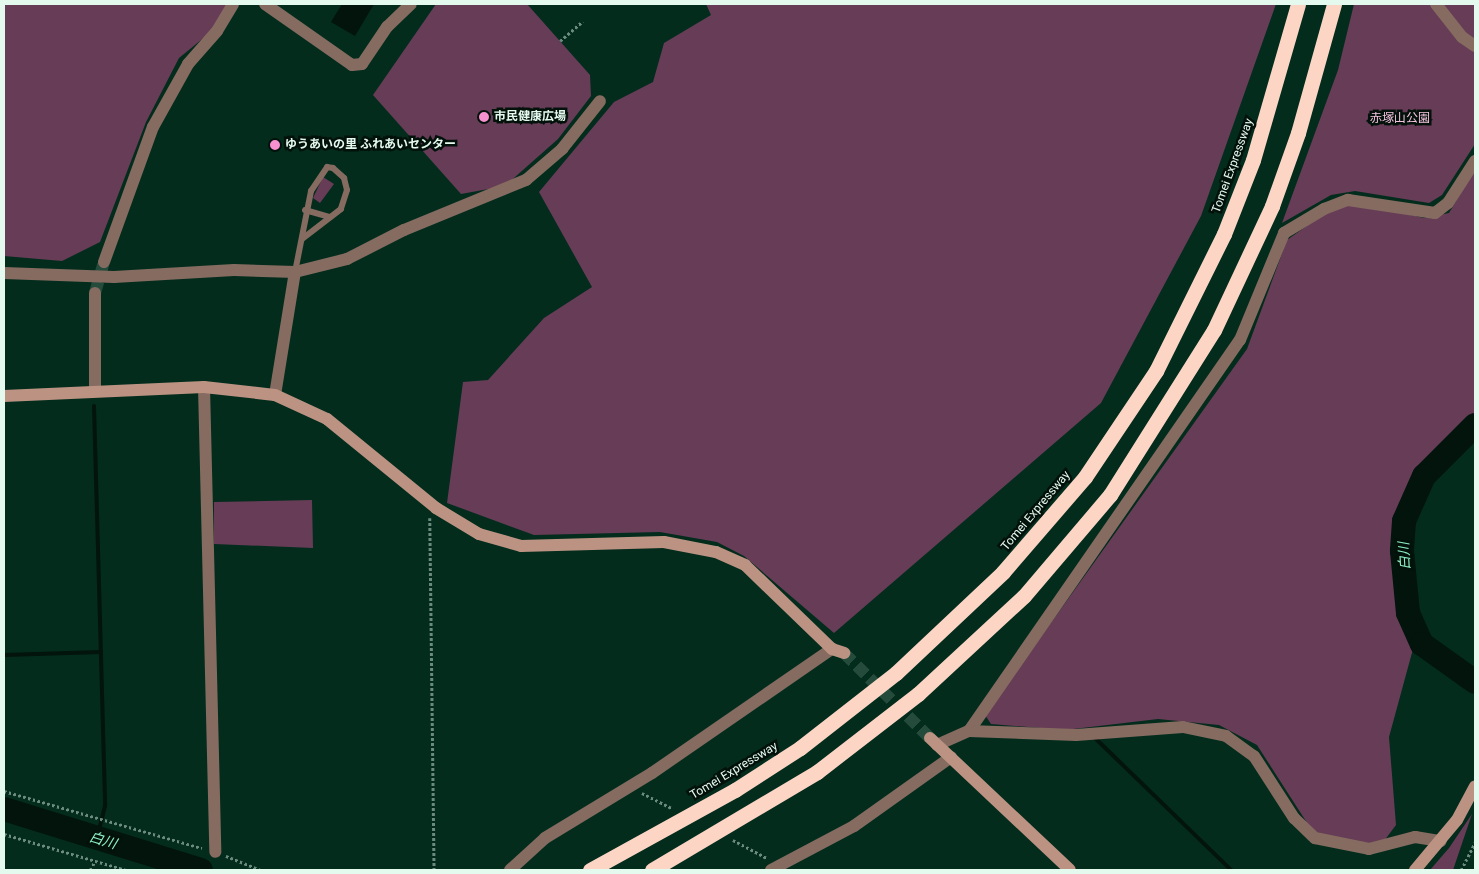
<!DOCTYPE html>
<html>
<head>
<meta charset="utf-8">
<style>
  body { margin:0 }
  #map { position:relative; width:1479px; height:874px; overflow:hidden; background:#032c1d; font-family:Roboto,"Noto Sans JP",sans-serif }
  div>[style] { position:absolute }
  .green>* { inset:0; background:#673c56 }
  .water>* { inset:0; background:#02140b }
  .stream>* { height:4px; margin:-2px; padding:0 2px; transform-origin:2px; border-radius:2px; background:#02140b }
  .river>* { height:24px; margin:-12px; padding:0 12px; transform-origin:12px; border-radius:12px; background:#02140b }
  .street-tunnel>* { height:12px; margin-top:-6px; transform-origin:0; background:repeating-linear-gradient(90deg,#254b3c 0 12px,transparent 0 18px) }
  .secondary-tunnel>* { height:12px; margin-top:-6px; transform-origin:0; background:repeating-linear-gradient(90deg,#254b3c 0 12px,transparent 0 18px) }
  .path>* { height:2.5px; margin-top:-1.25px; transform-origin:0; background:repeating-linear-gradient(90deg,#6b8b7e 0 2.5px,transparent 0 5px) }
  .lane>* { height:6px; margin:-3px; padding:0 3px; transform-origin:3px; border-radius:3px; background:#856b60 }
  .street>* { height:12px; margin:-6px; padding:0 6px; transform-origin:6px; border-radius:6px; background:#856b60 }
  .secondary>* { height:12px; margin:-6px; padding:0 6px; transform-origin:6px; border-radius:6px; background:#bc9382 }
  .highway>* { height:15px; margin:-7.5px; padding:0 7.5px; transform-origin:7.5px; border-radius:7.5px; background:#fcd5c5 }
  .dots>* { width:14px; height:14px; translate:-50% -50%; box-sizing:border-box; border:2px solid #03110b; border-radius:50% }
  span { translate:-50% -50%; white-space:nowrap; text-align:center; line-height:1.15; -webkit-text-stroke:5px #03110b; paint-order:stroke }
  .poi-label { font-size:12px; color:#e5faef; font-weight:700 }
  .left { translate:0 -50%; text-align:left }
  .park-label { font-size:12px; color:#f6c4e0 }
  .street-label { font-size:12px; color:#e5faef }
  .water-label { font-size:14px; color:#8ff1c5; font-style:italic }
  .frame { position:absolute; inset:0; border:5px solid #e5faef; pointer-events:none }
</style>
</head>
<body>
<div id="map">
  <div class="green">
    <i style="clip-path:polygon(4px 4px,227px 4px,212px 31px,179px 58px,146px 122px,100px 242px,62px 261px,4px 256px)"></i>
    <i style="clip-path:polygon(436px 4px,527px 4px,590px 75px,591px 96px,558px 139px,505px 186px,461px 194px,373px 95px)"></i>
    <i style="clip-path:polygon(706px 4px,1276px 4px,1201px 216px,1101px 403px,834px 633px,744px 556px,717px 542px,660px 532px,534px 535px,447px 503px,463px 382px,488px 380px,544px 318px,592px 287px,539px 192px,614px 102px,653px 82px,664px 43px,711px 15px)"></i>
    <i style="clip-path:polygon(1354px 4px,1475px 4px,1475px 144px,1442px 195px,1429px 203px,1355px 191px,1331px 195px,1282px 223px,1338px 70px)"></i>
    <i style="clip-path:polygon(1475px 170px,1475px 417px,1422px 475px,1401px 521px,1402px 583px,1416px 638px,1389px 737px,1396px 825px,1384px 841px,1369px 845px,1331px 839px,1311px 829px,1257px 745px,1219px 725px,1158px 719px,1065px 730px,991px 724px,985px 715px,1247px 349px,1287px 240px,1328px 211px,1356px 202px,1424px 218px,1449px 213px)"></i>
    <i style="clip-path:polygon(323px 177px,334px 184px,320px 203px,313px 198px)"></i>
    <i style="clip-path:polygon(312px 500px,313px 548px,214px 544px,214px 502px)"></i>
    <i style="clip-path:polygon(1472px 814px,1453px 870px,1430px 870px,1449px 848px)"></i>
  </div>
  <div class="water">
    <i style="clip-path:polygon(342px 4px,374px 4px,355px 36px,331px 22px)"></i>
  </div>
  <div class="stream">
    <i style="left:94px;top:406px;width:400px;rotate:88.4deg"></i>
    <i style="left:105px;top:806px;width:33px;rotate:104deg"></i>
    <i style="left:4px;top:655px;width:97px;rotate:-1.8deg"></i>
    <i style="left:1096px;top:739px;width:188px;rotate:44.1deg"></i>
  </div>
  <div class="river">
    <i style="left:1475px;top:425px;width:72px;rotate:135deg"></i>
    <i style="left:1424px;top:476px;width:49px;rotate:114deg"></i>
    <i style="left:1404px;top:521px;width:30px;rotate:94deg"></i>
    <i style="left:1402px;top:551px;width:62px;rotate:84.5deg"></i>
    <i style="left:1408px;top:613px;width:34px;rotate:66deg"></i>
    <i style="left:1422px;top:644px;width:65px;rotate:35.6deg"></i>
    <i style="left:4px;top:809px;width:206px;rotate:17.2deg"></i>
  </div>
  <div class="street-tunnel">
    <i style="left:95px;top:293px;width:32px;rotate:-74deg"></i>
  </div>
  <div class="secondary-tunnel">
    <i style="left:844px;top:653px;width:121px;rotate:44.7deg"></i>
  </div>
  <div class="path">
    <i style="left:560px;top:41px;width:30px;rotate:-41deg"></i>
    <i style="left:430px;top:518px;width:352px;rotate:89.3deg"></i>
    <i style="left:4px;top:791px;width:206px;rotate:16.1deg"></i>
    <i style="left:642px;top:793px;width:34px;rotate:27deg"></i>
    <i style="left:4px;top:834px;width:127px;rotate:16.4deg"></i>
    <i style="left:733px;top:840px;width:38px;rotate:28deg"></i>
    <i style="left:226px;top:856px;width:37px;rotate:22deg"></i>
    <i style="left:90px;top:870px;width:10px;rotate:-61deg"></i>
    <i style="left:1461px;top:870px;width:31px;rotate:-63deg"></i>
  </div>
  <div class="lane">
    <i style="left:305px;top:210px;width:26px;rotate:16deg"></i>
    <i style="left:295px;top:272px;width:83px;rotate:-78.8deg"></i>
    <i style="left:311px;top:191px;width:29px;rotate:-56deg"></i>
    <i style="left:327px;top:167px;width:6px;rotate:9deg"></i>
    <i style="left:333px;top:168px;width:15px;rotate:42deg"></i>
    <i style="left:344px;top:178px;width:12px;rotate:76deg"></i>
    <i style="left:347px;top:190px;width:20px;rotate:108deg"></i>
    <i style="left:341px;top:209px;width:49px;rotate:142.4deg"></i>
  </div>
  <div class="street">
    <i style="left:265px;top:4px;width:106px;rotate:35deg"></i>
    <i style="left:352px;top:65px;width:10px;rotate:-6deg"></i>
    <i style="left:362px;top:64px;width:45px;rotate:-56deg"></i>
    <i style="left:387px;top:27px;width:33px;rotate:-44deg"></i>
    <i style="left:1436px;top:4px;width:42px;rotate:51.8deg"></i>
    <i style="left:1462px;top:37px;width:16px;rotate:35deg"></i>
    <i style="left:104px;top:262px;width:144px;rotate:-70.1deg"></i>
    <i style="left:153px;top:127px;width:72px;rotate:-60.9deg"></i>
    <i style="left:188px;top:64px;width:44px;rotate:-48.7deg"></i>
    <i style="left:217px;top:31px;width:31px;rotate:-59deg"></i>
    <i style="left:4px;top:273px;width:110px;rotate:2.1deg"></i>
    <i style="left:114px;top:277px;width:120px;rotate:-3.3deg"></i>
    <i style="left:234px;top:270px;width:61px;rotate:1.9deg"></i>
    <i style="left:295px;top:272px;width:54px;rotate:-14deg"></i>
    <i style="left:347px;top:259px;width:64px;rotate:-27deg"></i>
    <i style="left:404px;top:230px;width:132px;rotate:-22.3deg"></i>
    <i style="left:526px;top:180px;width:48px;rotate:-40.7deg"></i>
    <i style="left:562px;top:149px;width:61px;rotate:-51.6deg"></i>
    <i style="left:95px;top:293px;width:98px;rotate:90deg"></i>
    <i style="left:204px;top:387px;width:465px;rotate:88.6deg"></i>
    <i style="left:275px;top:395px;width:125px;rotate:-80.8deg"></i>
    <i style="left:969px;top:731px;width:476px;rotate:-55.3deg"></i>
    <i style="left:1240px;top:340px;width:116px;rotate:-67.6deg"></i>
    <i style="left:1284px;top:233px;width:47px;rotate:-31deg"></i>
    <i style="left:1324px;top:209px;width:26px;rotate:-21deg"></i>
    <i style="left:1348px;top:200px;width:88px;rotate:8.5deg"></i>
    <i style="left:1435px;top:213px;width:16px;rotate:-38deg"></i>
    <i style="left:1448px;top:203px;width:50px;rotate:-57.3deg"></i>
    <i style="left:937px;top:745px;width:35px;rotate:-24deg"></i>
    <i style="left:969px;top:731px;width:107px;rotate:2.1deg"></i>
    <i style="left:1076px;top:735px;width:107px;rotate:-4.3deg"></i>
    <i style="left:1183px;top:727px;width:44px;rotate:11.8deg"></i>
    <i style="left:1226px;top:736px;width:34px;rotate:36deg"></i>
    <i style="left:1254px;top:756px;width:74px;rotate:57.2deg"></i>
    <i style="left:1294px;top:818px;width:29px;rotate:44deg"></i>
    <i style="left:1315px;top:838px;width:55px;rotate:11.5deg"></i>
    <i style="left:1369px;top:849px;width:48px;rotate:-14.6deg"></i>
    <i style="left:1415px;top:837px;width:26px;rotate:9deg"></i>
    <i style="left:510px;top:870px;width:47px;rotate:-42.4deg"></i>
    <i style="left:545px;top:838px;width:125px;rotate:-31.3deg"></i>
    <i style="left:652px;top:773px;width:219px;rotate:-34.6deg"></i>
    <i style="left:771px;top:870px;width:94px;rotate:-27.9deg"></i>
    <i style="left:854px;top:826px;width:119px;rotate:-35.4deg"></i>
  </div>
  <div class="secondary">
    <i style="left:4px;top:396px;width:200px;rotate:-2.6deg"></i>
    <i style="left:204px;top:387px;width:71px;rotate:6.4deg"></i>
    <i style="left:275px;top:395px;width:57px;rotate:24.8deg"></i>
    <i style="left:327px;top:419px;width:141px;rotate:39.2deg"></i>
    <i style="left:436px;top:508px;width:50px;rotate:31.2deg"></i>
    <i style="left:479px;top:534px;width:44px;rotate:15.9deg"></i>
    <i style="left:521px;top:546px;width:143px;rotate:-1.6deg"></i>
    <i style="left:664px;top:542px;width:53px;rotate:10.9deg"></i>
    <i style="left:716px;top:552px;width:32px;rotate:24deg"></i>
    <i style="left:745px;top:565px;width:121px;rotate:44deg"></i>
    <i style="left:832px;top:649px;width:13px;rotate:18deg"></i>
    <i style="left:930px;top:738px;width:192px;rotate:43.3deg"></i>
    <i style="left:1415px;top:870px;width:65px;rotate:-50deg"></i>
    <i style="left:1457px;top:820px;width:38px;rotate:-62deg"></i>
  </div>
  <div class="highway">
    <i style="left:590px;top:870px;width:166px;rotate:-28.9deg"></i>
    <i style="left:735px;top:790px;width:77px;rotate:-32.9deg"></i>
    <i style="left:800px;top:748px;width:122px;rotate:-38deg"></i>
    <i style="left:896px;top:673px;width:147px;rotate:-43.3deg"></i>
    <i style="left:1003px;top:572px;width:125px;rotate:-49.2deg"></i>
    <i style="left:1085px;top:477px;width:128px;rotate:-56.2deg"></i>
    <i style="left:1156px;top:371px;width:153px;rotate:-63.6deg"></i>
    <i style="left:1224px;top:234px;width:79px;rotate:-68.6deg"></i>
    <i style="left:1253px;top:160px;width:162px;rotate:-73.9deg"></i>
    <i style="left:652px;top:870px;width:192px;rotate:-30.7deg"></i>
    <i style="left:817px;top:772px;width:128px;rotate:-37.7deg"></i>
    <i style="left:918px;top:694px;width:144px;rotate:-42.8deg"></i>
    <i style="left:1024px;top:596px;width:133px;rotate:-49.6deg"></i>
    <i style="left:1110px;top:495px;width:195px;rotate:-57.8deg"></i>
    <i style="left:1214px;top:330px;width:137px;rotate:-64.9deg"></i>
    <i style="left:1272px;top:206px;width:77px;rotate:-70.4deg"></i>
    <i style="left:1298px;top:133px;width:134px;rotate:-74.4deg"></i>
  </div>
  <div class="dots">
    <i style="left:484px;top:117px;background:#f790cf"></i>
    <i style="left:275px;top:145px;background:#f790cf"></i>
  </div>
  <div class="poi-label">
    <span class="left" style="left:494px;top:117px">市民健康広場</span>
    <span class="left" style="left:285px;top:145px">ゆうあいの里 ふれあいセンター</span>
  </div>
  <div class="park-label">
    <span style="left:1400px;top:119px">赤塚山公園</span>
  </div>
  <div class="street-label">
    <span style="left:1233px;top:166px;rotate:-70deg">Tomei Expressway</span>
    <span style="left:1036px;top:511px;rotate:-50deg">Tomei Expressway</span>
    <span style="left:734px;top:771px;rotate:-31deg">Tomei Expressway</span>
  </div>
  <div class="water-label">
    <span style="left:1404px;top:556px;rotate:-93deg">白川</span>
    <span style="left:103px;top:840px;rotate:17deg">白川</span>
  </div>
  <div class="frame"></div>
</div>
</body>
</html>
